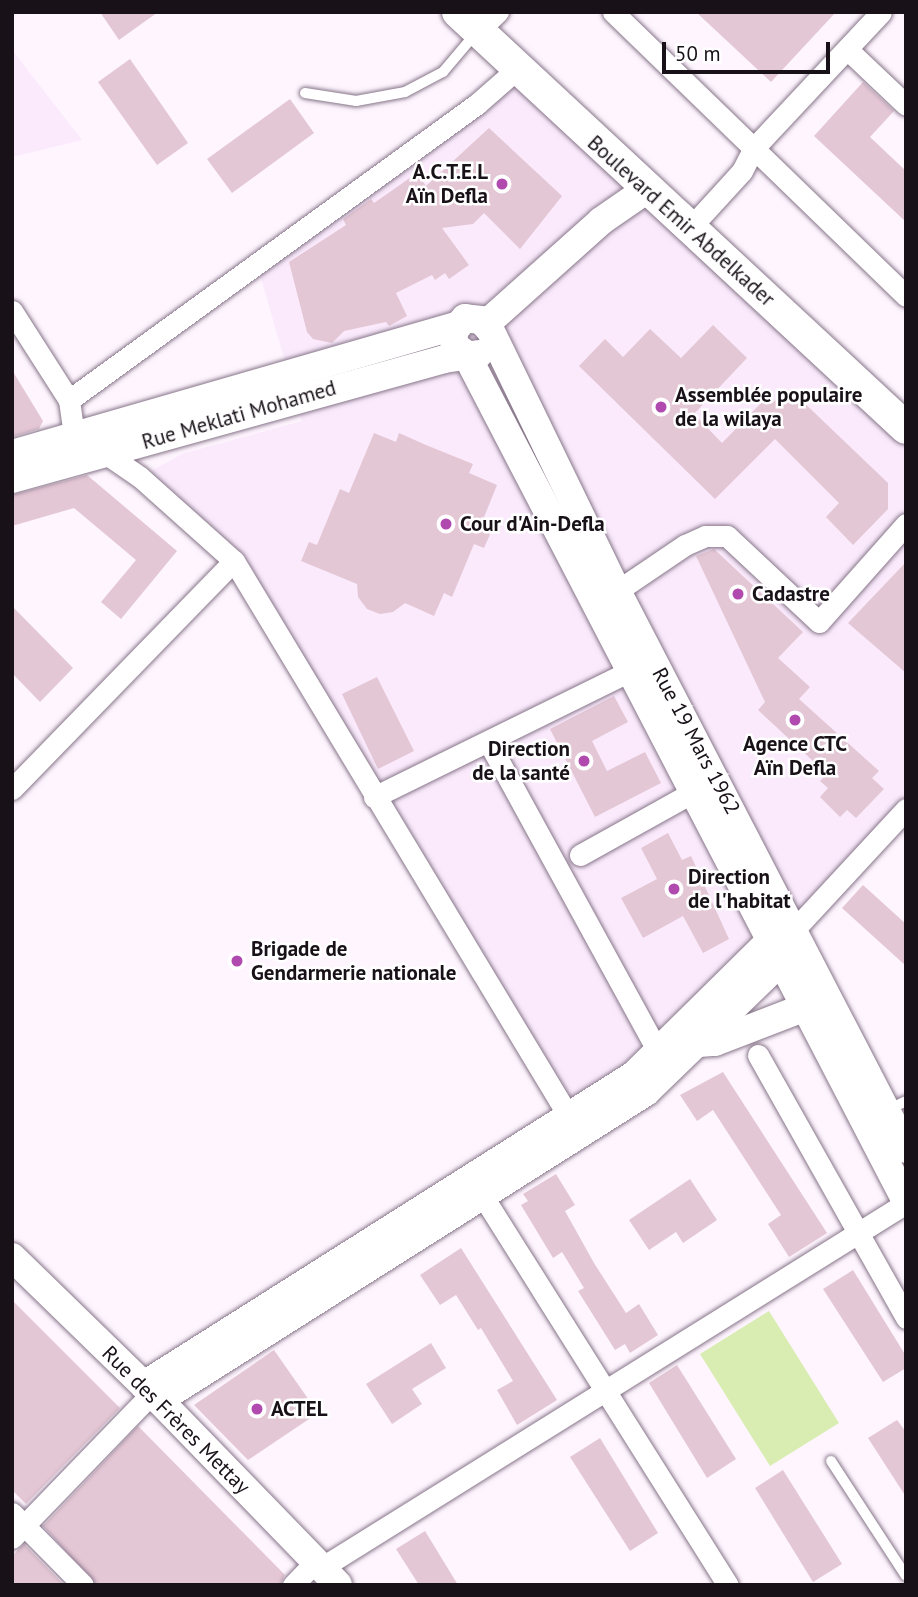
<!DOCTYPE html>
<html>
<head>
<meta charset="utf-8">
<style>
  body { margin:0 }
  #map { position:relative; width:918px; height:1597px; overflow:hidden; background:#fef5fe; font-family:"PT Sans",sans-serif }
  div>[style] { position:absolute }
  .built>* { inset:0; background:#faeafc }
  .green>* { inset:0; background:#d9edb2 }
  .building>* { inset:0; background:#e4c7d5 }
  .roads { filter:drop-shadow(0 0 2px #877589) drop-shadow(0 0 2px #877589) }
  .lane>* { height:10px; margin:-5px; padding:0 5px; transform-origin:5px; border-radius:5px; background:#fff }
  .street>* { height:21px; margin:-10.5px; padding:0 10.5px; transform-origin:10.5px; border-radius:10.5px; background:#fff }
  .secondary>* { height:28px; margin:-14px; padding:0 14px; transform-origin:14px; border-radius:14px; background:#fff }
  .primary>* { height:32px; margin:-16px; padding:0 16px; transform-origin:16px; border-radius:16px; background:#fff }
  .dots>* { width:19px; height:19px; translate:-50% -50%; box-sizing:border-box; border:4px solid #fff; border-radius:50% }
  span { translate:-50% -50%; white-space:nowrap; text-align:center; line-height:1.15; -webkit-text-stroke:5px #fff; paint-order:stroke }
  .poi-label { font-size:21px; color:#181118; font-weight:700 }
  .right { translate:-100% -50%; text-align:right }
  .left { translate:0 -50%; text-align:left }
  .street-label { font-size:21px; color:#181118 }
  .frame { position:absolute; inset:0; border:14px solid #181118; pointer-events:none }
  .scale { position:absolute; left:662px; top:42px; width:168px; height:32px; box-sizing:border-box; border:4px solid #181118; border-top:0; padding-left:9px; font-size:21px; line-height:24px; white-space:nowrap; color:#181118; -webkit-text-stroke:5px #fff; paint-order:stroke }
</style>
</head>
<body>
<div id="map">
  <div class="built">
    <i style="clip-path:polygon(12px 50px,82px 140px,12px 157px)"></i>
    <i style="clip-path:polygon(517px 69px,906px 428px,906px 809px,794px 930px,569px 1117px,235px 561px,140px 477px,182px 454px,302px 421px,257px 264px)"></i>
  </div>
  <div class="green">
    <i style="clip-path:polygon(769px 1311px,839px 1423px,770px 1466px,700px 1354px)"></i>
  </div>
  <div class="building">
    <i style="clip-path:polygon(100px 12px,158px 12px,119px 40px)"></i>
    <i style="clip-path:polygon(696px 12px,836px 12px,771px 82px)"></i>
    <i style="clip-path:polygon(130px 59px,188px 143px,157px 165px,98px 82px)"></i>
    <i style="clip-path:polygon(863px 82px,894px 111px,870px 137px,906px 171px,906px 222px,814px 136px)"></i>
    <i style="clip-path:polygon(290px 99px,314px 133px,232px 193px,207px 159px)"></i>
    <i style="clip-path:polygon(489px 128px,562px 196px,520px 249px,484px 213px,473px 224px,442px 228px,469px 265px,449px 279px,445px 273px,435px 280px,432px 275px,396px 293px,407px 316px,389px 326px,386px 322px,344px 331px,332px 343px,313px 339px,307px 332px,289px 262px,346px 225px,343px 219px,371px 199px,374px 203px,417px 173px,426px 186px)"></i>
    <i style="clip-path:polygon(713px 325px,747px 358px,694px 414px,722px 443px,769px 395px,773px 401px,797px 396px,888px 483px,888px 509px,853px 545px,826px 517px,839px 503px,775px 439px,715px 499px,579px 366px,605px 339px,623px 357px,650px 329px,681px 358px)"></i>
    <i style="clip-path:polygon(12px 370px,43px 421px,39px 429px,12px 437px)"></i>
    <i style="clip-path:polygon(374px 433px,396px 442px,399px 433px,426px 445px,473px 464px,469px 473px,497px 485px,480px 527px,491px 532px,484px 548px,474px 544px,452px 597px,444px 593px,434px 616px,405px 603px,393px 612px,380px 614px,367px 609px,358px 597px,357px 584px,301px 561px,309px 542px,317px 545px,340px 489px,349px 493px)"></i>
    <i style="clip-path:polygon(87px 475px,177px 551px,121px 619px,101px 602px,136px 560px,74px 508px,12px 526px,12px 495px)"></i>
    <i style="clip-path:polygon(714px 549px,803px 632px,778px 658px,810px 687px,799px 699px,879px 771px,872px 778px,884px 789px,856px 818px,847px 810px,840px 817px,820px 797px,828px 788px,820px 781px,827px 774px,758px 710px,765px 702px,696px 556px)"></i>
    <i style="clip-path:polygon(906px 562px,906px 673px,848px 623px)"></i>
    <i style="clip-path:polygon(12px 606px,73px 668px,40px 702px,12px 673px)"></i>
    <i style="clip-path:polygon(377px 677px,414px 751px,378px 769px,342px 694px)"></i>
    <i style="clip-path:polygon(614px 696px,628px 722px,592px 741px,607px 771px,645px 752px,661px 783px,595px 817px,550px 729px)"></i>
    <i style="clip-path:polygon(668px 833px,682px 860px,691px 856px,729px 939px,703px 953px,683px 916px,643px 938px,621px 898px,657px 879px,641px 848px)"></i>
    <i style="clip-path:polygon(863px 885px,906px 924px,906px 966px,842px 908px)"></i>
    <i style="clip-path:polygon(723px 1072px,827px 1233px,789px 1257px,768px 1224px,781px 1215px,713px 1110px,697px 1121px,680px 1095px)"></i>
    <i style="clip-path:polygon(556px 1174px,575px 1205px,565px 1211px,594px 1263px,626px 1313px,639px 1304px,658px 1335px,630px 1353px,625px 1344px,615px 1350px,578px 1291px,584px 1288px,562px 1252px,553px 1258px,521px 1205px,528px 1201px,523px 1194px)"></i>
    <i style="clip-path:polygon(690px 1179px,717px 1220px,683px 1243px,676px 1232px,649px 1250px,629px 1220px)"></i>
    <i style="clip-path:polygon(461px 1248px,557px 1400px,517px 1425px,497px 1390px,513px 1381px,481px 1328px,478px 1330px,456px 1295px,440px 1305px,420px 1275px)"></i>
    <i style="clip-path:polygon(853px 1270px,906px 1356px,906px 1368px,883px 1382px,823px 1289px)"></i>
    <i style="clip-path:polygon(12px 1300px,120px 1408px,26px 1504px,12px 1490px)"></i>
    <i style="clip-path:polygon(431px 1343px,446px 1368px,412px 1389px,422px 1404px,392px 1424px,366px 1384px)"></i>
    <i style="clip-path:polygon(274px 1350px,318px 1413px,248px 1460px,194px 1405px)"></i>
    <i style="clip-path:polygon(677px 1365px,736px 1459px,707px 1478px,649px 1383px)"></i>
    <i style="clip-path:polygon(897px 1420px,906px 1432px,906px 1497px,868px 1438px)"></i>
    <i style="clip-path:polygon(138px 1426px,285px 1575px,280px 1585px,96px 1585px,43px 1526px)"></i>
    <i style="clip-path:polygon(600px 1438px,658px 1533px,630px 1551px,570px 1457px)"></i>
    <i style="clip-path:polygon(783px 1470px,842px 1564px,813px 1582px,755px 1488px)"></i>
    <i style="clip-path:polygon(425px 1531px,458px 1585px,419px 1585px,396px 1549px)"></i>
    <i style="clip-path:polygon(24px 1544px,64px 1585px,12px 1585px,12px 1556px)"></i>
  </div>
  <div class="roads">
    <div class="lane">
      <i style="left:305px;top:93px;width:52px;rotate:8.9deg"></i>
      <i style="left:356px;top:101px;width:50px;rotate:-10.4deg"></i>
      <i style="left:405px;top:92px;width:43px;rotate:-27.8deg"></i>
      <i style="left:443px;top:72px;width:51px;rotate:-49.8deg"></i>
      <i style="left:887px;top:1110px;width:21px;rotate:-25deg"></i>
      <i style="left:831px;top:1461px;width:137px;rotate:56.9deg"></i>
    </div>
    <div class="street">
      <i style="left:613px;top:12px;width:408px;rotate:44.1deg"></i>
      <i style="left:478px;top:31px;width:28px;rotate:-44deg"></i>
      <i style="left:847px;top:49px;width:81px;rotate:43.5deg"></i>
      <i style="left:690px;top:228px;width:77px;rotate:-47.6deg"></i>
      <i style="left:742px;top:171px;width:25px;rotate:-63deg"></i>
      <i style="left:753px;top:149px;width:187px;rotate:-46.9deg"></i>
      <i style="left:12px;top:311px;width:106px;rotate:57.4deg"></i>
      <i style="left:69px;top:400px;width:36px;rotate:82deg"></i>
      <i style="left:69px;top:400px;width:504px;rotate:-35.96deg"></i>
      <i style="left:477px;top:104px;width:53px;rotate:-41.2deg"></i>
      <i style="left:105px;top:453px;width:42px;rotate:34.4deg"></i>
      <i style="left:140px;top:477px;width:126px;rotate:41.8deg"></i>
      <i style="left:234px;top:561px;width:649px;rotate:58.93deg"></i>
      <i style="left:617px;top:591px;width:82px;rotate:-34.1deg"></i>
      <i style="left:685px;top:545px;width:22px;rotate:-24deg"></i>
      <i style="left:705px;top:536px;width:22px"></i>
      <i style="left:727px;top:536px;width:126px;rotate:43.1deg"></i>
      <i style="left:819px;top:622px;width:131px;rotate:-48.4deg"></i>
      <i style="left:489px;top:743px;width:354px;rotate:61.3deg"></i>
      <i style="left:12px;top:789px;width:318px;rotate:-45.8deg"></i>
      <i style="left:374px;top:797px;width:285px;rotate:-26.2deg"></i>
      <i style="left:580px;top:855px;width:129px;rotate:-29.1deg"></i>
      <i style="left:794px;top:930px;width:165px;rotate:-47.2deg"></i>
      <i style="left:758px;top:1055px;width:302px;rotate:60.6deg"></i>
      <i style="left:484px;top:1198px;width:457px;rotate:57.8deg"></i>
      <i style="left:12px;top:1513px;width:101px;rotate:45.4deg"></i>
      <i style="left:12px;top:1538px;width:202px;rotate:-46deg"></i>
      <i style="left:321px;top:1568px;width:690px;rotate:-31.96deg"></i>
      <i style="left:293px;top:1585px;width:32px;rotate:-46deg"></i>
    </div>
    <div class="secondary">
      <i style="left:486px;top:324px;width:154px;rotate:-41.8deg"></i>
      <i style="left:601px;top:221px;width:55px;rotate:-34.6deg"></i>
      <i style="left:12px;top:454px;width:461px;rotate:-16.1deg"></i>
      <i style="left:12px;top:479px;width:448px;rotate:-15.5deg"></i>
      <i style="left:444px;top:359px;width:35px;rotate:-8deg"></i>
      <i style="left:699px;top:1043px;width:16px;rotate:-4deg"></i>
      <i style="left:715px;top:1042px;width:94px;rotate:-21.1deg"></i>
      <i style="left:906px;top:1149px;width:628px;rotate:-117.38deg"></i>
      <i style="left:617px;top:591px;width:290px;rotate:-115.9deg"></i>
      <i style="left:490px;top:330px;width:13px;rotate:-132deg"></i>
      <i style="left:481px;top:320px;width:16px;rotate:-173deg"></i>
      <i style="left:465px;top:318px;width:18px;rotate:131deg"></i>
      <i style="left:453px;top:332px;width:14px;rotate:82deg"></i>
      <i style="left:455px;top:346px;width:14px;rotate:36deg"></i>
      <i style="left:466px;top:354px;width:954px;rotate:62.55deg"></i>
      <i style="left:12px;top:1257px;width:205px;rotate:44.2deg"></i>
      <i style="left:159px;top:1400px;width:257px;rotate:45.9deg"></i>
      <i style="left:144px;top:1385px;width:580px;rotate:-32.32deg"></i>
      <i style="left:634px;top:1075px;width:194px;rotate:-44.6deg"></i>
      <i style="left:772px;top:939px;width:14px;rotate:-21deg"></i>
      <i style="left:159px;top:1400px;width:576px;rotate:-32.31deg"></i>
      <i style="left:646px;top:1092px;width:185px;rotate:-44.1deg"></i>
      <i style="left:779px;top:963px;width:17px;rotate:-65deg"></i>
    </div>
    <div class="primary">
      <i style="left:458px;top:12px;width:611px;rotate:42.88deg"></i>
    </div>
  </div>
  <div class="dots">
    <i style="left:502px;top:184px;background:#b14aae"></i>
    <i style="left:661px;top:407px;background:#b14aae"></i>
    <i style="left:446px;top:524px;background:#b14aae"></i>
    <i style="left:738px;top:594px;background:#b14aae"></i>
    <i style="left:795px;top:720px;background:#b14aae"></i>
    <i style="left:584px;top:761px;background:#b14aae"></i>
    <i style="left:674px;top:889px;background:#b14aae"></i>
    <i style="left:237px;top:961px;background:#b14aae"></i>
    <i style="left:257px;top:1409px;background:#b14aae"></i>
  </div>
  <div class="poi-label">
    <span class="right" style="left:488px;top:184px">A.C.T.E.L<br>Aïn Defla</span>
    <span class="left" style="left:675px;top:407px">Assemblée populaire<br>de la wilaya</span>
    <span class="left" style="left:460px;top:524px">Cour d'Ain-Defla</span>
    <span class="left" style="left:752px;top:594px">Cadastre</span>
    <span style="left:795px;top:756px">Agence CTC<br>Aïn Defla</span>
    <span class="right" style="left:570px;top:761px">Direction<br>de la santé</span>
    <span class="left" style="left:688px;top:889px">Direction<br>de l'habitat</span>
    <span class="left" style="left:251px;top:961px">Brigade de<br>Gendarmerie nationale</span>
    <span class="left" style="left:271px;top:1409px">ACTEL</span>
  </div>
  <div class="street-label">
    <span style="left:681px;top:221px;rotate:42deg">Boulevard Emir Abdelkader</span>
    <span style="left:239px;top:415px;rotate:-16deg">Rue Meklati Mohamed</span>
    <span style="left:696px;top:741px;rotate:62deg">Rue 19 Mars 1962</span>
    <span style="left:176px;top:1420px;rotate:45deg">Rue des Frères Mettay</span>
  </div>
  <div class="frame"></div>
  <div class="scale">50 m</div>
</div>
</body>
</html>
